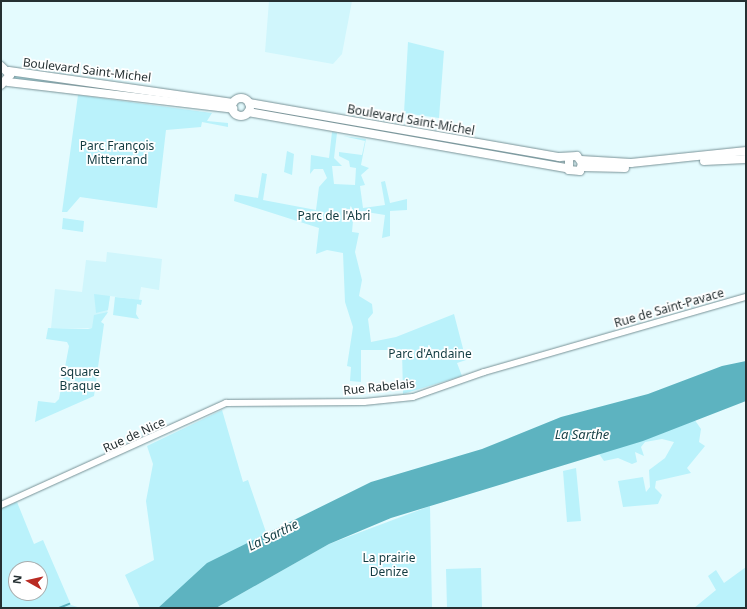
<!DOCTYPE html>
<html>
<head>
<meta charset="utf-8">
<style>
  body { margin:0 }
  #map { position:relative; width:747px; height:609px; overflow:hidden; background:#e4fbfe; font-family:"Noto Sans",sans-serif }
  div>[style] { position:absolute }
  .built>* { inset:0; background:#d0f6fc }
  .green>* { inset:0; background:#baf2fb }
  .water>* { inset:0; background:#5db3c0 }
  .stream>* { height:2px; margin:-1px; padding:0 1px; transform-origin:1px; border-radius:1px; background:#5db3c0 }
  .roads { filter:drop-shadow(0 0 1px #789297) drop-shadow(0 0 1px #789297) }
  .minor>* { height:6px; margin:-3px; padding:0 3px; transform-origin:3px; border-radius:3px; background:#fff }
  .major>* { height:8px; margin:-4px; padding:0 4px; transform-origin:4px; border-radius:4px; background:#fff }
  .major>.ring { margin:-4px; padding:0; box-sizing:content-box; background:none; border:8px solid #fff; border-radius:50% }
  span { translate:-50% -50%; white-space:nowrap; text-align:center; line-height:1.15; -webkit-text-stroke:3.5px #fff; paint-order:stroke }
  .street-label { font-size:12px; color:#253032 }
  .park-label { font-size:12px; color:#123b41 }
  .water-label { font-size:13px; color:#163f45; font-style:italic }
  .frame { position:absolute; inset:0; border:2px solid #253032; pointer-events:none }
  .north { position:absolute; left:8px; top:561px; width:40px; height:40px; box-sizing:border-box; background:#fff; border:1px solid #a8acad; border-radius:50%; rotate:278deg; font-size:11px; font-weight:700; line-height:16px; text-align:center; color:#253032 }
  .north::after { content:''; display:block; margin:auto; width:14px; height:18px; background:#b92b23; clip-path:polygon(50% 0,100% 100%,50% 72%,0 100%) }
</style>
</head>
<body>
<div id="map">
  <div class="built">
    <i style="clip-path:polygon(269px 1px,352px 1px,342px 54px,333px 64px,265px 52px)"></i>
    <i style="clip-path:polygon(107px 252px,162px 259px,159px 290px,141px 287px,139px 300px,110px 296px,107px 314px,92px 328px,51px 328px,55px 289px,82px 292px,86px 260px,106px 262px)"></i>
  </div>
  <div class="green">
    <i style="clip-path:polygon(408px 42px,444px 51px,439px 118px,404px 113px)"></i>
    <i style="clip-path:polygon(11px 74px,75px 84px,22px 81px,11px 78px)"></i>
    <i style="clip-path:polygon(78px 95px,212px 113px,207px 121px,228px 123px,228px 127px,202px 122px,201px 127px,166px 130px,157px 208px,80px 197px,67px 212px,62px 212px)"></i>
    <i style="clip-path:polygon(254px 108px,556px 159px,556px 163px)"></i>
    <i style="clip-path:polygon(332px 132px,337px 133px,334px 158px,342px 166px,332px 166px,334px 184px,355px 185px,356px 168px,350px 167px,349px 161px,339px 156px,339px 152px,362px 155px,365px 141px,343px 136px,366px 139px,361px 165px,369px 168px,361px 175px,365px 185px,360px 186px,363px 208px,385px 205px,381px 182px,385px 181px,390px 203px,407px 199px,407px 210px,390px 211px,390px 236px,382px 238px,385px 215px,354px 210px,352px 232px,359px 233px,355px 252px,362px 280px,359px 296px,372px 304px,373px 313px,368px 319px,371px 342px,396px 337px,454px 314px,466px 360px,457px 363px,462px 376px,403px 394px,402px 350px,361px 350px,361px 382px,350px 381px,351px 367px,347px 366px,353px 327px,345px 302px,343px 253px,327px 250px,316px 254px,319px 228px,234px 201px,235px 194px,258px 198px,262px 173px,267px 174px,263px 200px,316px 210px,319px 187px,327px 178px,323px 169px,314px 169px,310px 174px,311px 155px,329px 158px)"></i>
    <i style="clip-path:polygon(287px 151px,294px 154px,292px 175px,284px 172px)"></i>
    <i style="clip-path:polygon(63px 218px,84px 221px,83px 232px,62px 229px)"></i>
    <i style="clip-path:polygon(94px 294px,110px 296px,108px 310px,96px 313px)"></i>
    <i style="clip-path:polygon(115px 297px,142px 300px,141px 305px,137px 304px,136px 314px,139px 319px,113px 315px)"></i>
    <i style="clip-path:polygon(108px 312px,101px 322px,104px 324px,94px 396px,35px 422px,38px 401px,55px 403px,59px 399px,69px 346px,67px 342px,46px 339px,48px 328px,88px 329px,92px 328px,94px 315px)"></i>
    <i style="clip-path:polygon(222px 410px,243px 482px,248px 480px,267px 535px,208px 563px,158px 608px,140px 608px,125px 575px,154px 560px,146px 501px,153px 464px,147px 446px)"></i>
    <i style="clip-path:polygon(692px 416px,701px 429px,699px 442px,705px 446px,687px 468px,691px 473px,656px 481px,655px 488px,662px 495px,658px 504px,623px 507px,618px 481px,643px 477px,646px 492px,650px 487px,649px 470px,665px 458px,674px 442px,662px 439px,645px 442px,641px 447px,644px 456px,635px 452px,637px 462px,632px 464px,618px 458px,604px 461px,597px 451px)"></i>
    <i style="clip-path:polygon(576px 468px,581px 521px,567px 522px,563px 471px)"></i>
    <i style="clip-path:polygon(evenodd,17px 502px,34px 544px,43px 540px,71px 605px,81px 608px,1px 608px,1px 508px,17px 502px,16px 569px,40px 569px,40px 593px,16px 593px,16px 569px)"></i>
    <i style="clip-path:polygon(430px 506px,432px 608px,216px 608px,329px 544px)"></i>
    <i style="clip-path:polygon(746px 567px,746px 608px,694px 608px,716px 590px,708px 576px,716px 570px,724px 583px)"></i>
    <i style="clip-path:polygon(481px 568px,482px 608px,447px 608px,446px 569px)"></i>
  </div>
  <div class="water">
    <i style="clip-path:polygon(746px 361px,746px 401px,643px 441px,391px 518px,329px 544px,216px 608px,158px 608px,207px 563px,371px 482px,482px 449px,561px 417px,648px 394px,722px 366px)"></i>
  </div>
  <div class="stream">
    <i style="left:59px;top:608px;width:11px;rotate:-22deg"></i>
  </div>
  <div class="roads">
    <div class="minor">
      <i style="left:1px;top:505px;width:247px;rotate:-24.4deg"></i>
      <i style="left:226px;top:403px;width:138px;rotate:-0.4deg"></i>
      <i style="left:364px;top:402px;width:49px;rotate:-5.8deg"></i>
      <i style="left:413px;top:397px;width:75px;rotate:-19.4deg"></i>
      <i style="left:484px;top:372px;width:273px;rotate:-16deg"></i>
    </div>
    <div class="major">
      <i style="left:1px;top:66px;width:13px;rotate:45deg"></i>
      <i style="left:10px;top:75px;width:13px;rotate:132deg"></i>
      <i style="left:9px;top:71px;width:226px;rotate:8.1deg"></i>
      <i style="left:8px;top:82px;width:227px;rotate:6.8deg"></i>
      <i class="ring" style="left:232px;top:98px;width:10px;height:10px"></i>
      <i style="left:249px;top:103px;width:315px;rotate:9.9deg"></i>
      <i style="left:559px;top:157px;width:18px;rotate:-3deg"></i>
      <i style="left:577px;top:156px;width:9px;rotate:54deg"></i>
      <i style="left:582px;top:163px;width:8px;rotate:104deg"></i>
      <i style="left:580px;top:171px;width:11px;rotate:-175deg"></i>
      <i style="left:569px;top:170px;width:12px;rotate:-90deg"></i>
      <i style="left:248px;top:112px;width:324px;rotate:10deg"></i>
      <i style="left:581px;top:160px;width:50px;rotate:3.4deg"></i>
      <i style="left:631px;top:163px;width:116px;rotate:-6deg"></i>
      <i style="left:704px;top:161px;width:42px;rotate:-2.7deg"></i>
      <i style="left:582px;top:167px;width:43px;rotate:1.3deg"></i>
    </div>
  </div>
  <div class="street-label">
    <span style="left:87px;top:70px;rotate:7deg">Boulevard Saint-Michel</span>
    <span style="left:411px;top:120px;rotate:10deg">Boulevard Saint-Michel</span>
    <span style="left:669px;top:308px;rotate:-16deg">Rue de Saint-Pavace</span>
    <span style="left:379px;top:387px;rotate:-6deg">Rue Rabelais</span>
    <span style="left:134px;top:435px;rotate:-25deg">Rue de Nice</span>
  </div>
  <div class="park-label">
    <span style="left:117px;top:153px">Parc François<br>Mitterrand</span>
    <span style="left:334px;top:216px">Parc de l'Abri</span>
    <span style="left:430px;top:354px">Parc d'Andaine</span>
    <span style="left:80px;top:379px">Square<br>Braque</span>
    <span style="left:389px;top:565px">La prairie<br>Denize</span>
  </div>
  <div class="water-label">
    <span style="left:582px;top:434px">La Sarthe</span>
    <span style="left:273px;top:535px;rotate:-26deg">La Sarthe</span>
  </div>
  <div class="frame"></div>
  <div class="north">N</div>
</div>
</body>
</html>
